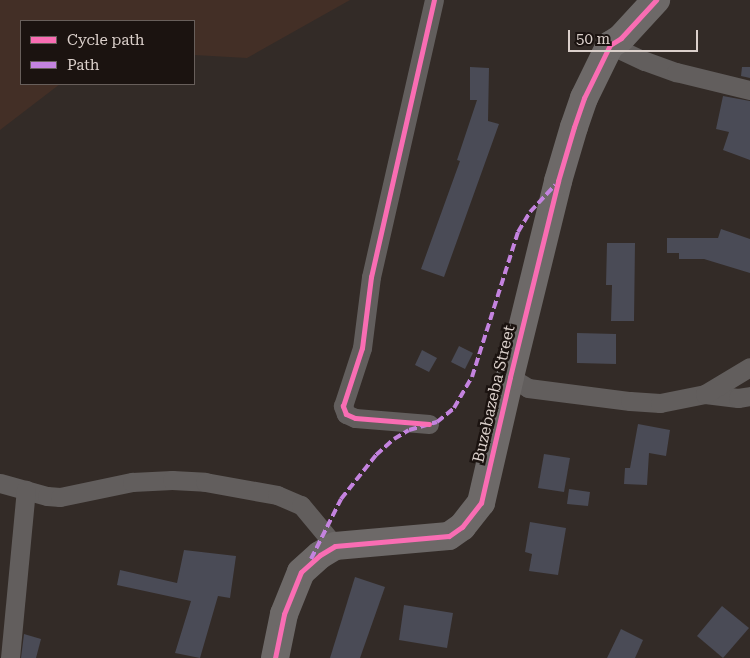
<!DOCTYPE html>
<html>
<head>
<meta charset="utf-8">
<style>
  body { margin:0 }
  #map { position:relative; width:750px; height:658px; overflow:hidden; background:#332b27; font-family:"Roboto Serif",serif }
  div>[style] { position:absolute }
  .built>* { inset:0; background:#432f26 }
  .building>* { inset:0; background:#4a4b56 }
  .street>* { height:19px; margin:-9.5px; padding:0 9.5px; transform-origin:9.5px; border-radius:9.5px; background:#625e5d }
  .secondary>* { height:28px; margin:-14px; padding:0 14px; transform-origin:14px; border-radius:14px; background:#6d6968 }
  .quiet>* { height:4px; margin-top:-2px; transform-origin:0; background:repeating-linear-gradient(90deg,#c483df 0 8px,transparent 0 12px) }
  .cycleway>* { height:5px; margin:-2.5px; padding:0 2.5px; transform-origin:2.5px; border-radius:2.5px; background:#f96db3 }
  span { translate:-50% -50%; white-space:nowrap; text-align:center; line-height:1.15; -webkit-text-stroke:5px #1b1310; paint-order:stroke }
  .street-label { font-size:16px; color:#dbd0cb }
  .legend { position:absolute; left:20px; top:20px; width:175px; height:65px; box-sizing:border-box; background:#1b1310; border:1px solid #685f5b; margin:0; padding:6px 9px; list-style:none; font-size:15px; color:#dbd0cb }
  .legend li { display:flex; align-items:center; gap:10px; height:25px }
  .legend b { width:25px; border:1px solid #685f5b }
  .scale { position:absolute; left:568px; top:30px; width:130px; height:22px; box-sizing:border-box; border:2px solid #dbd0cb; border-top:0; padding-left:6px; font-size:15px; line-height:18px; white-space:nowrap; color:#dbd0cb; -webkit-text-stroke:4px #1b1310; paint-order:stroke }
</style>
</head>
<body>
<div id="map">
  <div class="built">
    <i style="clip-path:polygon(0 0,350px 0,247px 58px,194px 55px,194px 21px,21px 21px,21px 84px,60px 84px,0 130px)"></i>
  </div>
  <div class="building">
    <i style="clip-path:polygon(470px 67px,489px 68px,488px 121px,499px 124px,444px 277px,421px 269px,460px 161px,457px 160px,477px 100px,470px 100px)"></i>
    <i style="clip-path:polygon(742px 67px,750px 67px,750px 78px,741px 76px)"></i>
    <i style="clip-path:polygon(723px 96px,750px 101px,750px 160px,723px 150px,729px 132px,716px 129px)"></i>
    <i style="clip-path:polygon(721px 229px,750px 239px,750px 273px,704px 259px,679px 259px,679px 253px,667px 253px,667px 238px,718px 238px)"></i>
    <i style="clip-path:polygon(607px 243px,635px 243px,634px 321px,611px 321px,612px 285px,606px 285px)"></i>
    <i style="clip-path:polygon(577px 333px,616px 334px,616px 364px,577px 363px)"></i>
    <i style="clip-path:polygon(459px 346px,473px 353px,465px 369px,451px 362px)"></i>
    <i style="clip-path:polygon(422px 350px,437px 358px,429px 372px,415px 365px)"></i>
    <i style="clip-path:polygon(638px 424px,670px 430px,666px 456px,649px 453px,647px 485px,624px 484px,625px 468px,630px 468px)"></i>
    <i style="clip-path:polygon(544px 454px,570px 458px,564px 492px,538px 488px)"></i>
    <i style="clip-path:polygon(569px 489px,590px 492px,588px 506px,567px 504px)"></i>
    <i style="clip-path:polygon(530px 522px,566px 528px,558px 575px,529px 571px,532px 554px,525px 552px)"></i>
    <i style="clip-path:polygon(184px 550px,236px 556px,230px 598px,218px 596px,200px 658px,175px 653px,191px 601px,117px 585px,120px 570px,177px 583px)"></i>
    <i style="clip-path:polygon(355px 577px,385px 587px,360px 658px,330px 658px)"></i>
    <i style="clip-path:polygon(404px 605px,453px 613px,447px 648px,399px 640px)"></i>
    <i style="clip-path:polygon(722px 606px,749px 628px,723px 658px,697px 636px)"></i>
    <i style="clip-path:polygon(621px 629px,643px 640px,635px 658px,607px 658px)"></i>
    <i style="clip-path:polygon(24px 634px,41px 639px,36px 658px,21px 658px)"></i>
  </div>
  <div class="street">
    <i style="left:610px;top:45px;width:38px;rotate:25deg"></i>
    <i style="left:645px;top:61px;width:33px;rotate:20deg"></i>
    <i style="left:676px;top:72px;width:76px;rotate:13.7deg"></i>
    <i style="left:510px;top:377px;width:21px;rotate:31deg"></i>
    <i style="left:528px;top:388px;width:103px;rotate:7.3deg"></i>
    <i style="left:630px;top:401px;width:30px;rotate:4deg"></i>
    <i style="left:660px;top:403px;width:46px;rotate:-11.3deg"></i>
    <i style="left:705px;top:394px;width:33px;rotate:7deg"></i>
    <i style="left:738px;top:398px;width:12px;rotate:-9deg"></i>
    <i style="left:705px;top:394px;width:52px;rotate:-31deg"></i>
    <i style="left:429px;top:424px;width:74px;rotate:-175.4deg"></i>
    <i style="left:355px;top:418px;width:10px;rotate:-156deg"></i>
    <i style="left:346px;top:414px;width:9px;rotate:-111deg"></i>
    <i style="left:343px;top:406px;width:61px;rotate:-71.9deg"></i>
    <i style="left:362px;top:348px;width:72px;rotate:-82.8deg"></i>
    <i style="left:371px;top:277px;width:284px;rotate:-77.2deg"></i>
    <i style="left:0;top:483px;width:49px;rotate:15.5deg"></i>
    <i style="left:47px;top:496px;width:13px;rotate:4deg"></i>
    <i style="left:60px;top:497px;width:74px;rotate:-11.8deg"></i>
    <i style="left:132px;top:482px;width:40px;rotate:-2.9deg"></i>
    <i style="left:172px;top:480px;width:33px;rotate:3deg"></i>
    <i style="left:205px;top:482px;width:73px;rotate:10.2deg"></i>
    <i style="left:277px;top:495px;width:26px;rotate:23deg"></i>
    <i style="left:301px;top:505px;width:53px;rotate:50.3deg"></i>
    <i style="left:10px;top:658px;width:169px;rotate:-84.6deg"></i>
  </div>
  <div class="secondary">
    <i style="left:275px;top:658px;width:45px;rotate:-78.4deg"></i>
    <i style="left:284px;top:614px;width:45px;rotate:-68deg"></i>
    <i style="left:301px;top:572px;width:25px;rotate:-42deg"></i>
    <i style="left:320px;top:555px;width:17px;rotate:-31deg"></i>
    <i style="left:335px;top:546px;width:114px;rotate:-5deg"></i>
    <i style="left:449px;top:536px;width:16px;rotate:-35deg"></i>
    <i style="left:462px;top:527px;width:31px;rotate:-52deg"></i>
    <i style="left:481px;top:503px;width:129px;rotate:-77deg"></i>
    <i style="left:510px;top:377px;width:202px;rotate:-76.2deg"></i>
    <i style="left:558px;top:181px;width:56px;rotate:-73.5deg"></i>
    <i style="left:574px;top:127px;width:31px;rotate:-71deg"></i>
    <i style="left:584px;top:98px;width:59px;rotate:-63.9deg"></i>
    <i style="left:610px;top:45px;width:13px;rotate:-32deg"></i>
    <i style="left:621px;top:38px;width:52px;rotate:-47.4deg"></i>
  </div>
  <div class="quiet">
    <i style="left:311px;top:559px;width:67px;rotate:-63.4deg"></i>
    <i style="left:341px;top:499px;width:56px;rotate:-51.5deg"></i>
    <i style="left:376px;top:455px;width:24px;rotate:-42deg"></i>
    <i style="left:394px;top:439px;width:17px;rotate:-31deg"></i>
    <i style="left:409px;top:430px;width:29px;rotate:-16deg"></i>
    <i style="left:437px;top:422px;width:22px;rotate:-39deg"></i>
    <i style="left:454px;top:408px;width:36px;rotate:-60deg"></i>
    <i style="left:472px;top:377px;width:152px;rotate:-72.4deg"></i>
    <i style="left:518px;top:232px;width:23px;rotate:-59deg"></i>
    <i style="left:530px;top:212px;width:37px;rotate:-47deg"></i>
  </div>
  <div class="cycleway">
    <i style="left:429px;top:424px;width:74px;rotate:-175.4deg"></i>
    <i style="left:355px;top:418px;width:10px;rotate:-156deg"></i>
    <i style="left:346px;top:414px;width:9px;rotate:-111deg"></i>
    <i style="left:343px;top:406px;width:61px;rotate:-71.9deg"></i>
    <i style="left:362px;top:348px;width:72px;rotate:-82.8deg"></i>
    <i style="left:371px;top:277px;width:284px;rotate:-77.2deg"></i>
    <i style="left:275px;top:658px;width:45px;rotate:-78.4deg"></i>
    <i style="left:284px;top:614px;width:45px;rotate:-68deg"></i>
    <i style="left:301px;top:572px;width:25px;rotate:-42deg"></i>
    <i style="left:320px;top:555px;width:17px;rotate:-31deg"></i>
    <i style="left:335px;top:546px;width:114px;rotate:-5deg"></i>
    <i style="left:449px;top:536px;width:16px;rotate:-35deg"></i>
    <i style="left:462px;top:527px;width:31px;rotate:-52deg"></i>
    <i style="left:481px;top:503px;width:129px;rotate:-77deg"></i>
    <i style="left:510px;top:377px;width:202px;rotate:-76.2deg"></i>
    <i style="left:558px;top:181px;width:56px;rotate:-73.5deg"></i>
    <i style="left:574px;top:127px;width:31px;rotate:-71deg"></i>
    <i style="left:584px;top:98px;width:59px;rotate:-63.9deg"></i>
    <i style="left:610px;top:45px;width:13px;rotate:-32deg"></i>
    <i style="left:621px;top:38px;width:52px;rotate:-47.4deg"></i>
  </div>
  <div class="street-label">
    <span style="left:494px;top:394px;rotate:-77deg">Buzebazeba Street</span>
  </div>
  <ul class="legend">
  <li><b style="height:6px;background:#f96db3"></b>Cycle path</li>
  <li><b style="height:6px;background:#c483df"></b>Path</li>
  </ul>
  <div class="scale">50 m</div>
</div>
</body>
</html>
